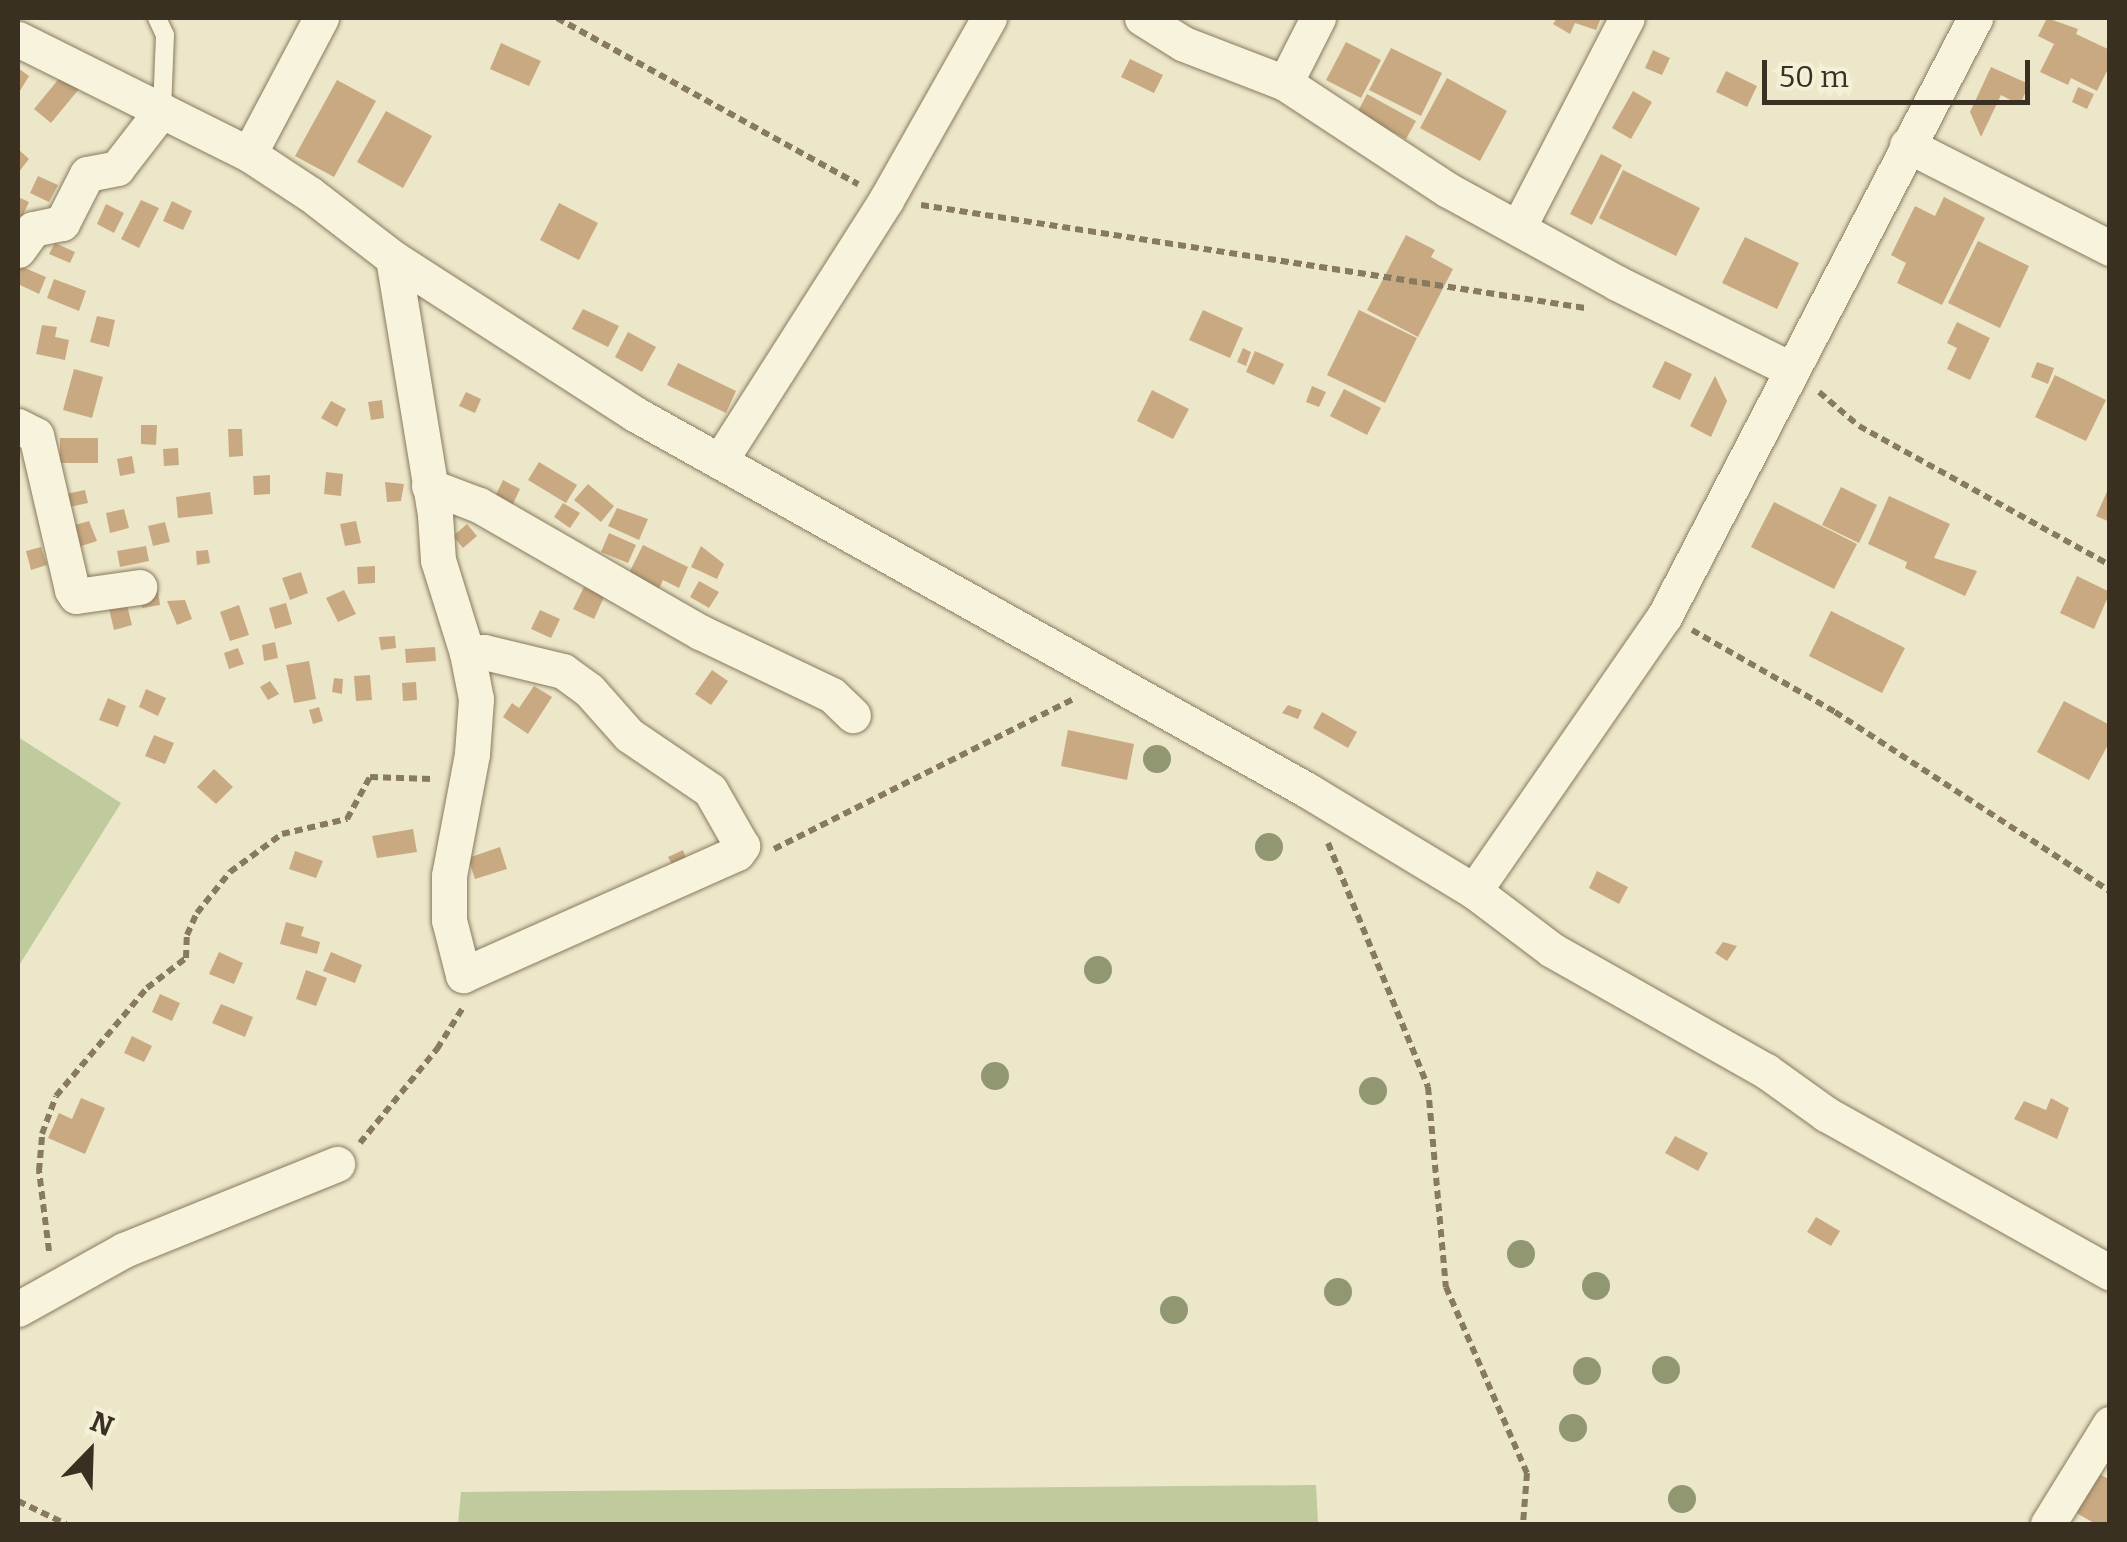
<!DOCTYPE html>
<html>
<head>
<meta charset="utf-8">
<style>
  body { margin:0 }
  #map { position:relative; width:2127px; height:1542px; overflow:hidden; background:#ede7c9; font-family:Bitter,serif }
  div>[style] { position:absolute }
  .green>* { inset:0; background:#bfca9d }
  .building>* { inset:0; background:#c9a981 }
  .path>* { height:6px; margin-top:-3px; transform-origin:0; background:repeating-linear-gradient(90deg,#887a5e 0 8px,transparent 0 13px) }
  .roads { filter:drop-shadow(0 0 2px #887a5e) drop-shadow(0 0 2px #887a5e) }
  .service>* { height:18px; margin:-9px; padding:0 9px; transform-origin:9px; border-radius:9px; background:#f7f3dc }
  .minor>* { height:35px; margin:-17.5px; padding:0 17.5px; transform-origin:17.5px; border-radius:17.5px; background:#f7f3dc }
  .trees>* { width:28px; height:28px; margin:-14px; border-radius:50%; background:#909771 }
  span { translate:-50% -50%; white-space:nowrap; text-align:center; line-height:1.15; -webkit-text-stroke:9px #f4f0d8; paint-order:stroke }
  .frame { position:absolute; inset:0; border:20px solid #393021; pointer-events:none }
  .north { position:absolute; left:40px; top:1402px; width:100px; height:100px; -webkit-text-stroke:8px #f4f0d8; paint-order:stroke; rotate:23deg; font-size:28px; font-weight:700; line-height:40px; text-align:center; color:#393021 }
  .north::after { content:''; display:block; margin:auto; width:35px; height:45px; background:#393021; clip-path:polygon(50% 0,100% 100%,50% 72%,0 100%) }
  .scale { position:absolute; left:1762px; top:60px; width:268px; height:45px; box-sizing:border-box; border:5px solid #393021; border-top:0; padding-left:12px; font-size:30px; line-height:35px; white-space:nowrap; color:#393021; -webkit-text-stroke:8px #f4f0d8; paint-order:stroke }
</style>
</head>
<body>
<div id="map">
  <div class="green">
    <i style="clip-path:polygon(18px 737px,121px 803px,18px 967px)"></i>
    <i style="clip-path:polygon(1316px 1485px,1318px 1524px,458px 1524px,461px 1492px)"></i>
  </div>
  <div class="building">
    <i style="clip-path:polygon(1557px 18px,1601px 18px,1596px 30px,1575px 23px,1570px 34px,1553px 24px)"></i>
    <i style="clip-path:polygon(2047px 18px,2078px 29px,2076px 34px,2110px 50px,2110px 65px,2097px 91px,2071px 78px,2068px 85px,2040px 72px,2054px 44px,2038px 36px)"></i>
    <i style="clip-path:polygon(1346px 42px,1381px 60px,1361px 98px,1326px 80px)"></i>
    <i style="clip-path:polygon(501px 43px,541px 61px,529px 86px,490px 69px)"></i>
    <i style="clip-path:polygon(1391px 48px,1442px 73px,1421px 116px,1369px 90px)"></i>
    <i style="clip-path:polygon(1653px 50px,1670px 58px,1662px 75px,1645px 68px)"></i>
    <i style="clip-path:polygon(1130px 59px,1163px 75px,1154px 93px,1121px 77px)"></i>
    <i style="clip-path:polygon(1991px 67px,2029px 84px,2020px 105px,2001px 95px,1981px 137px,1970px 112px)"></i>
    <i style="clip-path:polygon(18px 68px,29px 76px,18px 94px)"></i>
    <i style="clip-path:polygon(1726px 71px,1757px 86px,1747px 107px,1716px 92px)"></i>
    <i style="clip-path:polygon(62px 75px,79px 89px,51px 123px,34px 109px)"></i>
    <i style="clip-path:polygon(1447px 78px,1507px 111px,1480px 161px,1420px 128px)"></i>
    <i style="clip-path:polygon(337px 80px,376px 101px,334px 177px,295px 156px)"></i>
    <i style="clip-path:polygon(2078px 87px,2094px 94px,2087px 109px,2072px 102px)"></i>
    <i style="clip-path:polygon(1633px 91px,1652px 102px,1631px 139px,1612px 128px)"></i>
    <i style="clip-path:polygon(1367px 94px,1416px 121px,1406px 139px,1357px 113px)"></i>
    <i style="clip-path:polygon(386px 111px,432px 136px,403px 188px,357px 162px)"></i>
    <i style="clip-path:polygon(18px 149px,29px 159px,18px 173px)"></i>
    <i style="clip-path:polygon(1601px 154px,1622px 165px,1592px 225px,1570px 214px)"></i>
    <i style="clip-path:polygon(1623px 170px,1700px 208px,1676px 256px,1599px 218px)"></i>
    <i style="clip-path:polygon(38px 176px,58px 185px,49px 202px,30px 193px)"></i>
    <i style="clip-path:polygon(18px 197px,29px 202px,22px 217px,18px 215px)"></i>
    <i style="clip-path:polygon(1944px 197px,1985px 218px,1942px 305px,1897px 283px,1906px 263px,1891px 255px,1915px 206px,1935px 216px)"></i>
    <i style="clip-path:polygon(141px 200px,159px 208px,139px 248px,121px 239px)"></i>
    <i style="clip-path:polygon(172px 201px,192px 211px,183px 230px,163px 221px)"></i>
    <i style="clip-path:polygon(559px 203px,598px 223px,579px 260px,540px 240px)"></i>
    <i style="clip-path:polygon(106px 204px,124px 213px,114px 233px,97px 224px)"></i>
    <i style="clip-path:polygon(1406px 235px,1435px 250px,1431px 257px,1453px 269px,1418px 337px,1367px 310px)"></i>
    <i style="clip-path:polygon(1745px 237px,1799px 263px,1777px 309px,1722px 283px)"></i>
    <i style="clip-path:polygon(1978px 241px,2029px 266px,2000px 328px,1948px 303px)"></i>
    <i style="clip-path:polygon(55px 243px,75px 252px,70px 263px,49px 254px)"></i>
    <i style="clip-path:polygon(20px 266px,46px 277px,39px 294px,18px 284px)"></i>
    <i style="clip-path:polygon(54px 279px,86px 291px,79px 311px,47px 298px)"></i>
    <i style="clip-path:polygon(583px 309px,619px 326px,608px 347px,572px 329px)"></i>
    <i style="clip-path:polygon(1203px 310px,1243px 328px,1230px 358px,1189px 340px)"></i>
    <i style="clip-path:polygon(1359px 310px,1417px 338px,1385px 403px,1327px 375px)"></i>
    <i style="clip-path:polygon(97px 316px,115px 320px,109px 347px,90px 342px)"></i>
    <i style="clip-path:polygon(1957px 322px,1990px 338px,1970px 380px,1947px 369px,1957px 348px,1947px 343px)"></i>
    <i style="clip-path:polygon(42px 325px,57px 327px,55px 337px,69px 340px,65px 360px,36px 354px)"></i>
    <i style="clip-path:polygon(628px 332px,656px 347px,642px 372px,615px 357px)"></i>
    <i style="clip-path:polygon(1243px 348px,1251px 352px,1246px 366px,1237px 362px)"></i>
    <i style="clip-path:polygon(1255px 351px,1284px 364px,1274px 385px,1246px 372px)"></i>
    <i style="clip-path:polygon(1665px 361px,1692px 374px,1680px 400px,1652px 387px)"></i>
    <i style="clip-path:polygon(2037px 362px,2054px 368px,2048px 384px,2031px 377px)"></i>
    <i style="clip-path:polygon(678px 363px,736px 391px,726px 413px,667px 385px)"></i>
    <i style="clip-path:polygon(74px 369px,103px 377px,92px 418px,63px 410px)"></i>
    <i style="clip-path:polygon(2055px 375px,2106px 400px,2086px 441px,2035px 417px)"></i>
    <i style="clip-path:polygon(1715px 376px,1727px 401px,1711px 437px,1690px 426px)"></i>
    <i style="clip-path:polygon(1312px 386px,1326px 392px,1319px 407px,1306px 402px)"></i>
    <i style="clip-path:polygon(1344px 389px,1381px 408px,1367px 435px,1330px 416px)"></i>
    <i style="clip-path:polygon(1152px 390px,1189px 409px,1173px 439px,1137px 421px)"></i>
    <i style="clip-path:polygon(466px 392px,481px 399px,475px 413px,459px 406px)"></i>
    <i style="clip-path:polygon(382px 400px,384px 418px,371px 420px,368px 402px)"></i>
    <i style="clip-path:polygon(331px 401px,346px 409px,337px 427px,321px 418px)"></i>
    <i style="clip-path:polygon(141px 425px,157px 425px,156px 445px,141px 444px)"></i>
    <i style="clip-path:polygon(228px 429px,242px 429px,243px 456px,229px 457px)"></i>
    <i style="clip-path:polygon(60px 438px,98px 438px,98px 463px,60px 463px)"></i>
    <i style="clip-path:polygon(178px 448px,179px 465px,164px 466px,163px 449px)"></i>
    <i style="clip-path:polygon(132px 456px,135px 473px,120px 476px,117px 459px)"></i>
    <i style="clip-path:polygon(539px 462px,577px 485px,566px 503px,528px 480px)"></i>
    <i style="clip-path:polygon(326px 472px,343px 474px,341px 496px,324px 494px)"></i>
    <i style="clip-path:polygon(270px 475px,270px 494px,254px 495px,253px 476px)"></i>
    <i style="clip-path:polygon(503px 480px,520px 489px,510px 510px,493px 501px)"></i>
    <i style="clip-path:polygon(385px 482px,404px 484px,401px 501px,387px 502px)"></i>
    <i style="clip-path:polygon(588px 484px,614px 506px,601px 522px,574px 500px)"></i>
    <i style="clip-path:polygon(2110px 485px,2110px 522px,2096px 516px)"></i>
    <i style="clip-path:polygon(1841px 487px,1877px 505px,1859px 543px,1822px 525px)"></i>
    <i style="clip-path:polygon(85px 490px,88px 503px,69px 507px,66px 494px)"></i>
    <i style="clip-path:polygon(210px 492px,213px 514px,178px 518px,176px 497px)"></i>
    <i style="clip-path:polygon(1889px 496px,1950px 524px,1934px 558px,1977px 571px,1965px 596px,1905px 568px,1907px 562px,1868px 544px)"></i>
    <i style="clip-path:polygon(1774px 502px,1857px 544px,1834px 589px,1751px 547px)"></i>
    <i style="clip-path:polygon(563px 503px,580px 513px,570px 528px,554px 517px)"></i>
    <i style="clip-path:polygon(617px 508px,648px 519px,639px 540px,608px 526px)"></i>
    <i style="clip-path:polygon(124px 509px,129px 528px,110px 533px,106px 513px)"></i>
    <i style="clip-path:polygon(89px 521px,97px 541px,72px 549px,65px 528px)"></i>
    <i style="clip-path:polygon(356px 521px,361px 543px,345px 546px,340px 524px)"></i>
    <i style="clip-path:polygon(165px 522px,170px 542px,153px 546px,148px 526px)"></i>
    <i style="clip-path:polygon(467px 524px,477px 536px,463px 548px,453px 536px)"></i>
    <i style="clip-path:polygon(609px 533px,636px 545px,628px 563px,601px 552px)"></i>
    <i style="clip-path:polygon(643px 545px,688px 567px,679px 588px,663px 580px,659px 589px,628px 575px)"></i>
    <i style="clip-path:polygon(146px 546px,149px 561px,120px 567px,117px 551px)"></i>
    <i style="clip-path:polygon(701px 546px,724px 564px,717px 579px,691px 567px)"></i>
    <i style="clip-path:polygon(41px 547px,47px 565px,31px 570px,26px 551px)"></i>
    <i style="clip-path:polygon(208px 550px,210px 563px,197px 565px,196px 551px)"></i>
    <i style="clip-path:polygon(375px 566px,375px 583px,358px 584px,357px 567px)"></i>
    <i style="clip-path:polygon(301px 572px,308px 593px,290px 600px,282px 578px)"></i>
    <i style="clip-path:polygon(2077px 576px,2110px 592px,2094px 629px,2060px 613px)"></i>
    <i style="clip-path:polygon(699px 581px,719px 592px,709px 608px,690px 597px)"></i>
    <i style="clip-path:polygon(157px 584px,160px 605px,142px 608px,139px 587px)"></i>
    <i style="clip-path:polygon(584px 587px,604px 597px,594px 619px,573px 609px)"></i>
    <i style="clip-path:polygon(344px 590px,356px 614px,338px 622px,326px 598px)"></i>
    <i style="clip-path:polygon(185px 600px,192px 619px,177px 625px,167px 601px)"></i>
    <i style="clip-path:polygon(286px 603px,292px 624px,275px 629px,269px 608px)"></i>
    <i style="clip-path:polygon(127px 605px,132px 625px,114px 630px,109px 609px)"></i>
    <i style="clip-path:polygon(239px 605px,249px 635px,230px 641px,220px 612px)"></i>
    <i style="clip-path:polygon(540px 610px,560px 619px,551px 638px,531px 629px)"></i>
    <i style="clip-path:polygon(1831px 611px,1905px 648px,1882px 693px,1809px 656px)"></i>
    <i style="clip-path:polygon(395px 636px,396px 648px,381px 650px,379px 637px)"></i>
    <i style="clip-path:polygon(275px 642px,278px 658px,264px 661px,262px 645px)"></i>
    <i style="clip-path:polygon(435px 647px,436px 661px,406px 663px,405px 649px)"></i>
    <i style="clip-path:polygon(238px 648px,244px 664px,229px 669px,224px 653px)"></i>
    <i style="clip-path:polygon(309px 661px,316px 699px,294px 703px,286px 665px)"></i>
    <i style="clip-path:polygon(712px 670px,728px 681px,711px 705px,695px 694px)"></i>
    <i style="clip-path:polygon(370px 675px,372px 700px,356px 701px,354px 676px)"></i>
    <i style="clip-path:polygon(334px 678px,343px 679px,342px 694px,332px 692px)"></i>
    <i style="clip-path:polygon(270px 681px,279px 694px,268px 700px,260px 687px)"></i>
    <i style="clip-path:polygon(416px 682px,417px 700px,403px 701px,402px 683px)"></i>
    <i style="clip-path:polygon(534px 686px,552px 697px,528px 734px,503px 717px,512px 703px,519px 708px)"></i>
    <i style="clip-path:polygon(146px 689px,166px 698px,158px 716px,139px 707px)"></i>
    <i style="clip-path:polygon(108px 698px,126px 706px,118px 727px,99px 720px)"></i>
    <i style="clip-path:polygon(2064px 701px,2110px 725px,2110px 741px,2089px 780px,2037px 752px)"></i>
    <i style="clip-path:polygon(1288px 705px,1302px 710px,1298px 719px,1282px 713px)"></i>
    <i style="clip-path:polygon(319px 707px,323px 721px,313px 724px,309px 710px)"></i>
    <i style="clip-path:polygon(1322px 712px,1357px 732px,1348px 748px,1313px 728px)"></i>
    <i style="clip-path:polygon(1068px 730px,1134px 744px,1127px 780px,1061px 766px)"></i>
    <i style="clip-path:polygon(154px 735px,174px 743px,165px 764px,145px 756px)"></i>
    <i style="clip-path:polygon(214px 769px,233px 787px,216px 804px,197px 787px)"></i>
    <i style="clip-path:polygon(413px 829px,417px 852px,377px 858px,372px 836px)"></i>
    <i style="clip-path:polygon(500px 847px,507px 869px,475px 879px,468px 858px)"></i>
    <i style="clip-path:polygon(683px 850px,688px 864px,675px 870px,668px 857px)"></i>
    <i style="clip-path:polygon(295px 851px,323px 861px,316px 878px,289px 869px)"></i>
    <i style="clip-path:polygon(1597px 871px,1628px 887px,1619px 904px,1589px 888px)"></i>
    <i style="clip-path:polygon(286px 922px,304px 927px,301px 936px,320px 942px,317px 954px,280px 944px)"></i>
    <i style="clip-path:polygon(1723px 942px,1737px 946px,1727px 961px,1715px 953px)"></i>
    <i style="clip-path:polygon(219px 952px,243px 963px,234px 984px,209px 974px)"></i>
    <i style="clip-path:polygon(331px 952px,362px 965px,355px 983px,323px 971px)"></i>
    <i style="clip-path:polygon(306px 970px,327px 978px,316px 1006px,296px 999px)"></i>
    <i style="clip-path:polygon(160px 994px,180px 1003px,172px 1021px,152px 1012px)"></i>
    <i style="clip-path:polygon(221px 1004px,253px 1017px,245px 1037px,212px 1023px)"></i>
    <i style="clip-path:polygon(132px 1036px,152px 1046px,144px 1062px,124px 1053px)"></i>
    <i style="clip-path:polygon(81px 1098px,105px 1108px,85px 1154px,48px 1138px,59px 1113px,72px 1119px)"></i>
    <i style="clip-path:polygon(2051px 1098px,2069px 1108px,2057px 1139px,2014px 1119px,2024px 1101px,2046px 1110px)"></i>
    <i style="clip-path:polygon(1675px 1136px,1708px 1153px,1698px 1171px,1665px 1153px)"></i>
    <i style="clip-path:polygon(1816px 1217px,1840px 1231px,1831px 1246px,1807px 1232px)"></i>
    <i style="clip-path:polygon(2092px 1470px,2110px 1480px,2110px 1524px,2096px 1524px,2069px 1509px)"></i>
  </div>
  <div class="path">
    <i style="left:557px;top:18px;width:344px;rotate:28.9deg"></i>
    <i style="left:921px;top:205px;width:672px;rotate:8.82deg"></i>
    <i style="left:1819px;top:392px;width:52px;rotate:40.4deg"></i>
    <i style="left:1859px;top:426px;width:287px;rotate:29deg"></i>
    <i style="left:1692px;top:630px;width:165px;rotate:29.8deg"></i>
    <i style="left:1835px;top:712px;width:328px;rotate:33.1deg"></i>
    <i style="left:1328px;top:843px;width:264px;rotate:67.7deg"></i>
    <i style="left:1428px;top:1087px;width:201px;rotate:84.9deg"></i>
    <i style="left:1446px;top:1287px;width:203px;rotate:66.5deg"></i>
    <i style="left:1527px;top:1473px;width:51px;rotate:94.5deg"></i>
    <i style="left:774px;top:849px;width:338px;rotate:-26.6deg"></i>
    <i style="left:360px;top:1143px;width:122px;rotate:-50.7deg"></i>
    <i style="left:437px;top:1049px;width:51px;rotate:-57.9deg"></i>
    <i style="left:49px;top:1251px;width:81px;rotate:-97.1deg"></i>
    <i style="left:39px;top:1171px;width:37px;rotate:-85deg"></i>
    <i style="left:42px;top:1134px;width:40px;rotate:-69.8deg"></i>
    <i style="left:56px;top:1096px;width:141px;rotate:-49.9deg"></i>
    <i style="left:147px;top:988px;width:49px;rotate:-37.6deg"></i>
    <i style="left:186px;top:958px;width:23px;rotate:-88deg"></i>
    <i style="left:187px;top:935px;width:24px;rotate:-66deg"></i>
    <i style="left:197px;top:913px;width:53px;rotate:-51.2deg"></i>
    <i style="left:230px;top:872px;width:64px;rotate:-36.2deg"></i>
    <i style="left:282px;top:834px;width:67px;rotate:-13deg"></i>
    <i style="left:347px;top:819px;width:48px;rotate:-61.3deg"></i>
    <i style="left:370px;top:777px;width:62px;rotate:1.8deg"></i>
    <i style="left:18px;top:1501px;width:53px;rotate:25.6deg"></i>
  </div>
  <div class="roads">
    <div class="service">
      <i style="left:157px;top:18px;width:19px;rotate:65deg"></i>
      <i style="left:165px;top:35px;width:75px;rotate:92.3deg"></i>
    </div>
    <div class="minor">
      <i style="left:1142px;top:18px;width:49px;rotate:31.8deg"></i>
      <i style="left:1184px;top:44px;width:108px;rotate:21.1deg"></i>
      <i style="left:1285px;top:83px;width:195px;rotate:33.3deg"></i>
      <i style="left:1448px;top:190px;width:193px;rotate:28.8deg"></i>
      <i style="left:1617px;top:283px;width:195px;rotate:26.4deg"></i>
      <i style="left:18px;top:39px;width:258px;rotate:26.5deg"></i>
      <i style="left:249px;top:154px;width:73px;rotate:33.3deg"></i>
      <i style="left:310px;top:194px;width:105px;rotate:37.6deg"></i>
      <i style="left:393px;top:258px;width:288px;rotate:32.8deg"></i>
      <i style="left:635px;top:414px;width:770px;rotate:29.23deg"></i>
      <i style="left:1307px;top:790px;width:195px;rotate:31.2deg"></i>
      <i style="left:1474px;top:891px;width:98px;rotate:37.1deg"></i>
      <i style="left:1552px;top:950px;width:246px;rotate:29.5deg"></i>
      <i style="left:1766px;top:1071px;width:74px;rotate:35.6deg"></i>
      <i style="left:1826px;top:1114px;width:325px;rotate:29.2deg"></i>
      <i style="left:1285px;top:83px;width:73px;rotate:-63.1deg"></i>
      <i style="left:1907px;top:145px;width:228px;rotate:26.9deg"></i>
      <i style="left:249px;top:154px;width:154px;rotate:-62.1deg"></i>
      <i style="left:1519px;top:226px;width:234px;rotate:-62.6deg"></i>
      <i style="left:18px;top:250px;width:26px;rotate:-54deg"></i>
      <i style="left:33px;top:229px;width:30px;rotate:-12deg"></i>
      <i style="left:62px;top:223px;width:55px;rotate:-63deg"></i>
      <i style="left:87px;top:174px;width:31px;rotate:-11deg"></i>
      <i style="left:117px;top:168px;width:73px;rotate:-52.2deg"></i>
      <i style="left:393px;top:258px;width:260px;rotate:80.7deg"></i>
      <i style="left:435px;top:515px;width:45px;rotate:86.2deg"></i>
      <i style="left:438px;top:560px;width:97px;rotate:72.7deg"></i>
      <i style="left:467px;top:653px;width:47px;rotate:78.9deg"></i>
      <i style="left:476px;top:699px;width:55px;rotate:94.2deg"></i>
      <i style="left:472px;top:754px;width:124px;rotate:100.7deg"></i>
      <i style="left:449px;top:876px;width:44px;rotate:90deg"></i>
      <i style="left:449px;top:920px;width:57px;rotate:75.7deg"></i>
      <i style="left:463px;top:975px;width:300px;rotate:-24deg"></i>
      <i style="left:737px;top:853px;width:9px;rotate:-54deg"></i>
      <i style="left:742px;top:846px;width:64px;rotate:-119.7deg"></i>
      <i style="left:710px;top:790px;width:98px;rotate:-145.8deg"></i>
      <i style="left:629px;top:735px;width:60px;rotate:-131.6deg"></i>
      <i style="left:589px;top:690px;width:32px;rotate:-144deg"></i>
      <i style="left:563px;top:671px;width:81px;rotate:-166.5deg"></i>
      <i style="left:484px;top:652px;width:17px;rotate:177deg"></i>
      <i style="left:18px;top:426px;width:20px;rotate:27deg"></i>
      <i style="left:36px;top:435px;width:159px;rotate:76.9deg"></i>
      <i style="left:72px;top:590px;width:7px;rotate:56deg"></i>
      <i style="left:76px;top:596px;width:64px;rotate:-8.1deg"></i>
      <i style="left:721px;top:459px;width:307px;rotate:-57.5deg"></i>
      <i style="left:886px;top:200px;width:209px;rotate:-60.5deg"></i>
      <i style="left:429px;top:486px;width:53px;rotate:20.8deg"></i>
      <i style="left:479px;top:505px;width:255px;rotate:29.9deg"></i>
      <i style="left:700px;top:632px;width:146px;rotate:25.5deg"></i>
      <i style="left:832px;top:695px;width:29px;rotate:44deg"></i>
      <i style="left:1474px;top:891px;width:333px;rotate:-55.3deg"></i>
      <i style="left:1664px;top:617px;width:675px;rotate:-62.56deg"></i>
      <i style="left:18px;top:1309px;width:121px;rotate:-29.1deg"></i>
      <i style="left:124px;top:1250px;width:230px;rotate:-22deg"></i>
      <i style="left:2048px;top:1524px;width:118px;rotate:-58.2deg"></i>
    </div>
  </div>
  <div class="trees">
    <i style="left:1157px;top:759px"></i>
    <i style="left:1269px;top:847px"></i>
    <i style="left:1098px;top:970px"></i>
    <i style="left:995px;top:1076px"></i>
    <i style="left:1373px;top:1091px"></i>
    <i style="left:1521px;top:1254px"></i>
    <i style="left:1596px;top:1286px"></i>
    <i style="left:1338px;top:1292px"></i>
    <i style="left:1174px;top:1310px"></i>
    <i style="left:1666px;top:1370px"></i>
    <i style="left:1587px;top:1371px"></i>
    <i style="left:1573px;top:1428px"></i>
    <i style="left:1682px;top:1499px"></i>
  </div>
  <div class="frame"></div>
  <div class="north">N</div>
  <div class="scale">50 m</div>
</div>
</body>
</html>
